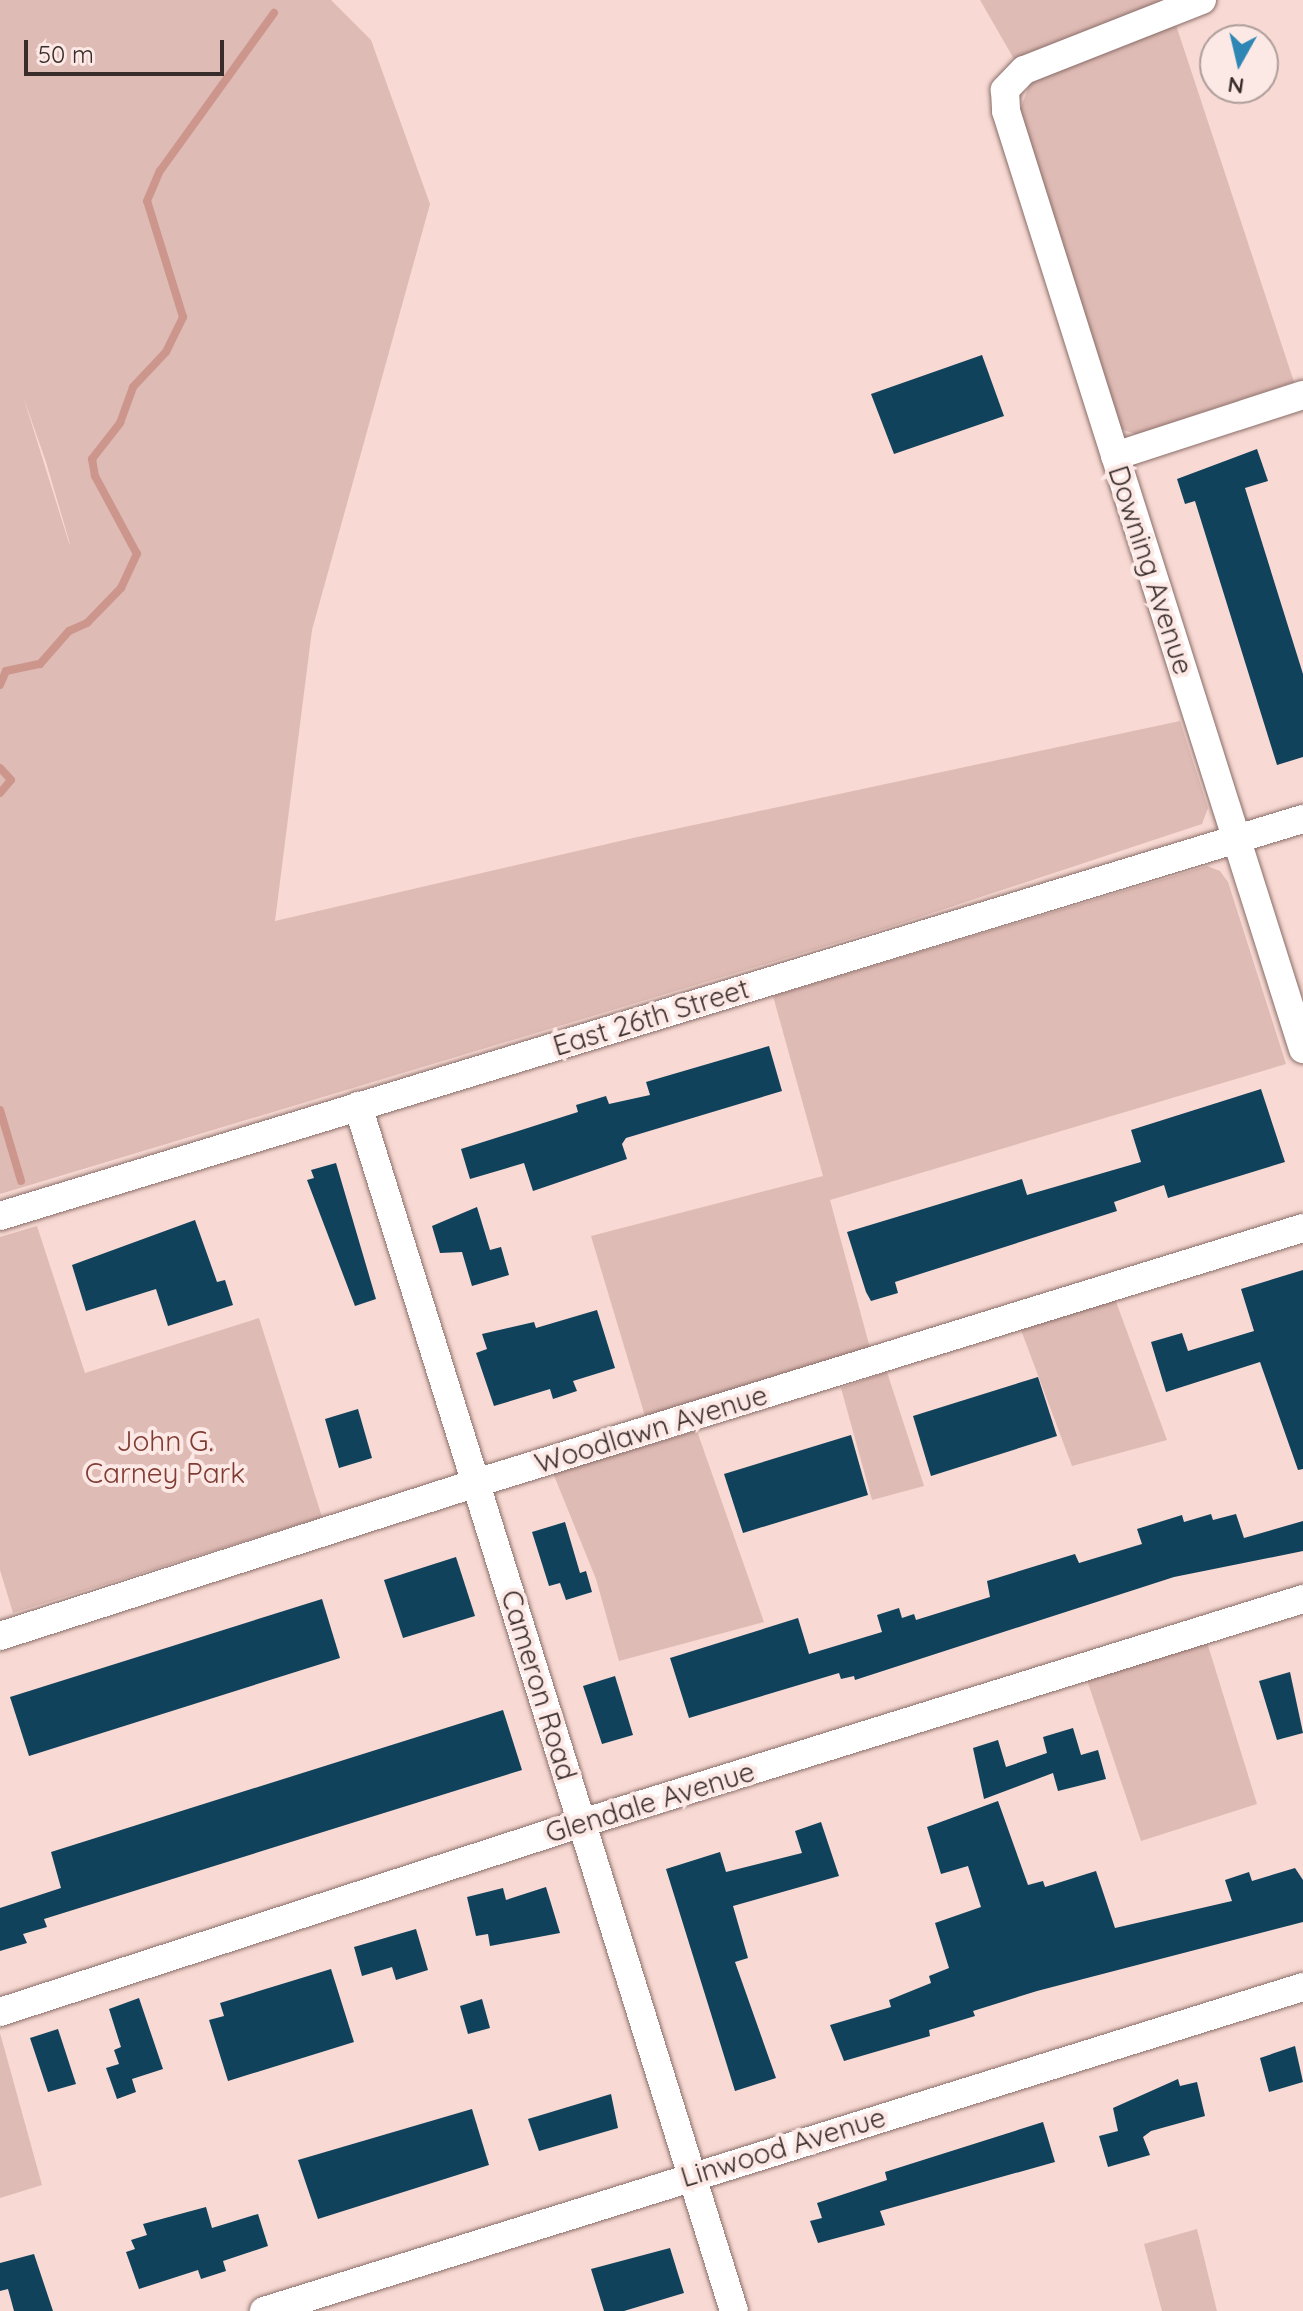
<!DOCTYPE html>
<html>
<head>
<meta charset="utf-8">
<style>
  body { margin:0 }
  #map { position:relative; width:1303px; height:2311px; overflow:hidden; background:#f8d9d3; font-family:Quicksand,sans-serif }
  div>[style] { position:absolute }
  .green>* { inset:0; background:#dfbbb5 }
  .stream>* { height:8px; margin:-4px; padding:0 4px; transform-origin:4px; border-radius:4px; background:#cd968d }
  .building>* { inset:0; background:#10425c }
  .roads { filter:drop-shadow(0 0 2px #896d68) drop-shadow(0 0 2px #896d68) }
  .minor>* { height:28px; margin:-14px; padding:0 14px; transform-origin:14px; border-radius:14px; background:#fff }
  span { translate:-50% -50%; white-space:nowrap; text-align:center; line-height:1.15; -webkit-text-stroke:8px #fce9e6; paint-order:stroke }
  .street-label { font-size:28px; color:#392d2b }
  .park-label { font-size:28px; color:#803b32 }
  .north { position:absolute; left:1199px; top:24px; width:80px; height:80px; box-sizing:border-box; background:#fce9e6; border:2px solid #ae9e9b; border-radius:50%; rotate:188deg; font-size:22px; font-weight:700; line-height:32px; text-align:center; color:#392d2b }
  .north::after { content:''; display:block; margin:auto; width:28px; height:36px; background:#2e86b4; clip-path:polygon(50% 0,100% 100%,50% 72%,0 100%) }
  .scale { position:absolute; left:24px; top:40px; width:200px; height:36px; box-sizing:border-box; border:4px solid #392d2b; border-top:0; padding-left:10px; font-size:24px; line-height:28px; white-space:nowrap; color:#392d2b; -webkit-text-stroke:6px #fce9e6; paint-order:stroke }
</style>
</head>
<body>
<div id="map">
  <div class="green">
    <i style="clip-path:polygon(evenodd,0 0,331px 0,371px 40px,430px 204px,312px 630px,275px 921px,633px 838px,1180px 721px,1208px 808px,1202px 824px,899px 924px,0 1194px,0 0,23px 396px,46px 462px,70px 544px,69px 543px,23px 396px)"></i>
    <i style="clip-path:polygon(980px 0,1171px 0,1014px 59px)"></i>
    <i style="clip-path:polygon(1175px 22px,1294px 382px,1136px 434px,1120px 429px,1020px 110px,1030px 83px)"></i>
    <i style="clip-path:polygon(1207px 866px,1220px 871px,1228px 882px,1286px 1064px,830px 1200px,870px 1348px,645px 1416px,591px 1236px,823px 1176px,773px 996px)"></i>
    <i style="clip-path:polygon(37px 1226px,85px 1373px,259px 1318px,322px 1517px,13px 1613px,0 1570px,0 1237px)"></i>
    <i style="clip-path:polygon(1115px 1299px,1167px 1440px,1072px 1466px,1021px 1330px)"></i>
    <i style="clip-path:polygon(887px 1372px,924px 1486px,872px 1500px,841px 1388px)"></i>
    <i style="clip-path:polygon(697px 1431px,764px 1622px,619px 1661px,596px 1579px,553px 1473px)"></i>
    <i style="clip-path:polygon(1206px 1639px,1257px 1804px,1141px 1841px,1086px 1677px)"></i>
    <i style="clip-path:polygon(0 2033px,42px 2185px,0 2198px)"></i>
    <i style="clip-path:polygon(1197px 2229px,1217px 2311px,1162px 2311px,1144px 2244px)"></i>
  </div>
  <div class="stream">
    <i style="left:0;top:685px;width:15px;rotate:-67deg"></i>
    <i style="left:6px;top:671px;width:35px;rotate:-12deg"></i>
    <i style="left:40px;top:664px;width:44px;rotate:-48.7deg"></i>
    <i style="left:69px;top:631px;width:20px;rotate:-24deg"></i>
    <i style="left:87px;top:623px;width:49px;rotate:-45.8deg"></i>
    <i style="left:121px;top:588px;width:38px;rotate:-65deg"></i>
    <i style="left:137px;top:554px;width:89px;rotate:-118.3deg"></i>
    <i style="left:95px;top:476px;width:17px;rotate:-100deg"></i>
    <i style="left:92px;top:459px;width:46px;rotate:-52.1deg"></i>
    <i style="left:120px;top:423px;width:38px;rotate:-70deg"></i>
    <i style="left:133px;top:387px;width:48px;rotate:-46.7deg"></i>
    <i style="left:166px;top:352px;width:39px;rotate:-64deg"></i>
    <i style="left:183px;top:317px;width:121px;rotate:-107.2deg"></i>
    <i style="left:147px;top:201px;width:33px;rotate:-67deg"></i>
    <i style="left:160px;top:171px;width:195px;rotate:-54.2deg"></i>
    <i style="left:0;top:768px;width:16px;rotate:47deg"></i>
    <i style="left:11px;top:780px;width:17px;rotate:130deg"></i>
    <i style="left:0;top:1110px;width:74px;rotate:73.5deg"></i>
  </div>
  <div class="building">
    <i style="clip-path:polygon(982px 355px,1004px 416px,894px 454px,871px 394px)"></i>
    <i style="clip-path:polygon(1257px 449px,1268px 481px,1245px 488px,1303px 674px,1303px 757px,1277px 765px,1195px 501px,1185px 504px,1177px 479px)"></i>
    <i style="clip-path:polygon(769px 1046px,782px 1091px,626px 1138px,622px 1144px,627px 1159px,533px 1191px,524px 1163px,470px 1179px,461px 1149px,578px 1112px,576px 1105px,606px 1096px,609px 1104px,650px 1095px,646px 1082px)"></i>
    <i style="clip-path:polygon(1261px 1089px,1285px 1162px,1168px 1198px,1164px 1185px,1114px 1202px,1117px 1211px,895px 1282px,898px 1293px,871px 1301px,866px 1292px,847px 1232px,1022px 1179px,1027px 1195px,1141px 1162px,1131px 1130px)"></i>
    <i style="clip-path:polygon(336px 1163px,376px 1299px,355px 1306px,307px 1180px,314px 1178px,311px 1170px)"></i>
    <i style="clip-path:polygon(477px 1207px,490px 1250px,501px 1247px,509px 1275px,472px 1286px,462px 1252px,440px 1253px,432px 1226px)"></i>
    <i style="clip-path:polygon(195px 1220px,217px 1282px,225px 1280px,233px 1305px,168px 1326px,156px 1289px,86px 1311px,72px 1265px)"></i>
    <i style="clip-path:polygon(1303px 1270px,1303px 1469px,1298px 1470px,1260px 1362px,1166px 1392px,1151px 1342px,1182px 1333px,1188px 1351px,1254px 1331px,1241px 1289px)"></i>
    <i style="clip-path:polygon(597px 1310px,615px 1368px,573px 1381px,577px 1391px,553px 1399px,550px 1389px,494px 1406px,476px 1353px,487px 1349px,482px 1334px,534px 1322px,536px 1328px)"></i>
    <i style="clip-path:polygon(1038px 1377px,1057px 1436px,931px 1476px,913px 1416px)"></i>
    <i style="clip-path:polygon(358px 1409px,372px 1458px,339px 1468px,325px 1419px)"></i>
    <i style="clip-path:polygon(851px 1435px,868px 1495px,743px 1533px,724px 1474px)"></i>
    <i style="clip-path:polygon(1211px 1514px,1213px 1520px,1236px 1514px,1244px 1538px,1303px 1521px,1303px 1551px,1174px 1577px,855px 1680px,854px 1676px,841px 1679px,839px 1673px,689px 1718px,670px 1658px,798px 1618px,809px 1654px,882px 1632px,877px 1615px,899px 1608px,902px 1618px,914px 1614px,916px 1620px,990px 1597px,987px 1581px,1075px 1554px,1079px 1563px,1142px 1544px,1137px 1529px,1182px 1515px,1184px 1522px)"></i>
    <i style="clip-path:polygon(565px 1522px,580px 1573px,586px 1571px,592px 1592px,566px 1600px,560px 1583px,549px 1586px,532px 1532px)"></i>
    <i style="clip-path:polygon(456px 1557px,475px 1616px,403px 1638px,384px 1580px)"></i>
    <i style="clip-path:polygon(322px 1599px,340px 1658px,29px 1756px,10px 1697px)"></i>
    <i style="clip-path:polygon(1290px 1672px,1303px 1733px,1277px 1740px,1259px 1681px)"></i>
    <i style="clip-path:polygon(615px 1676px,633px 1735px,602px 1744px,583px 1686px)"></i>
    <i style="clip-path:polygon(503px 1710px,522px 1770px,44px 1919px,47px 1927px,23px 1934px,27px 1943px,0 1951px,0 1908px,61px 1888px,51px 1852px)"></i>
    <i style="clip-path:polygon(1073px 1728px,1081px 1755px,1098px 1750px,1106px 1779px,1058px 1791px,1053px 1773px,984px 1799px,973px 1748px,998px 1740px,1006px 1767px,1047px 1753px,1043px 1737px)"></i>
    <i style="clip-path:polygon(998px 1801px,1028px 1885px,1043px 1881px,1045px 1887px,1096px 1871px,1115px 1928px,1232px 1901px,1225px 1880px,1249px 1872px,1252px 1881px,1295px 1868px,1303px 1880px,1303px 1922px,1037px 1991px,973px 2011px,975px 2016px,929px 2030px,930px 2036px,844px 2061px,830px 2025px,891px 2007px,889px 2000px,931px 1983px,929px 1976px,949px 1968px,935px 1923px,981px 1907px,968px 1866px,941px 1874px,927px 1827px)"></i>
    <i style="clip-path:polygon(821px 1822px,839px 1876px,733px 1906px,748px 1958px,735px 1962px,776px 2078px,735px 2091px,666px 1869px,720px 1852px,726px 1872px,802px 1853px,795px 1831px)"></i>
    <i style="clip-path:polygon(546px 1887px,560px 1933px,490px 1946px,488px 1934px,476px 1936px,467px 1897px,503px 1888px,506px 1900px)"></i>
    <i style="clip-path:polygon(416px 1929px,428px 1970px,396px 1980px,392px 1967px,362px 1976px,354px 1947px)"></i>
    <i style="clip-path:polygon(331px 1969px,354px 2042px,228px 2081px,209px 2020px,224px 2016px,220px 2003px)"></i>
    <i style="clip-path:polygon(139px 1998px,163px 2069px,132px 2079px,136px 2092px,117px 2099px,106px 2068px,119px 2064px,114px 2050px,121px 2047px,109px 2009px)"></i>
    <i style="clip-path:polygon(482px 1999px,490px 2028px,468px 2034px,460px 2006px)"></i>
    <i style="clip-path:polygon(58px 2029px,76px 2084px,48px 2092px,30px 2038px)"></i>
    <i style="clip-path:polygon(1295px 2046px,1303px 2082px,1269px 2092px,1260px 2058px)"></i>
    <i style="clip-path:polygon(1178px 2079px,1180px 2086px,1197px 2082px,1205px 2116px,1151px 2131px,1143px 2137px,1150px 2155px,1108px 2167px,1099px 2136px,1118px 2131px,1113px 2108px)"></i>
    <i style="clip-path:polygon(611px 2094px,618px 2128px,539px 2151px,528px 2119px)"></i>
    <i style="clip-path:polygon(472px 2109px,489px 2165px,318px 2219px,298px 2160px)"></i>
    <i style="clip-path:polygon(1043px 2122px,1055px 2162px,880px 2211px,885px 2225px,818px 2243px,810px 2221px,822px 2218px,817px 2203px,887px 2180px,885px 2172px)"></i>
    <i style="clip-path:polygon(206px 2207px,212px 2228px,258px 2214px,268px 2246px,223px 2261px,226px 2271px,201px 2279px,198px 2270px,139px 2289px,126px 2252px,135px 2249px,131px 2240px,147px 2235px,143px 2224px)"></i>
    <i style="clip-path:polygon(670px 2248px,684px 2293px,624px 2311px,604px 2311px,591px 2269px)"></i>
    <i style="clip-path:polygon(34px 2254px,53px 2311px,14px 2311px,8px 2289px,0 2291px,0 2263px)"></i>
  </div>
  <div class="roads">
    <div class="minor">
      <i style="left:1202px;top:0;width:191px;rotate:158.5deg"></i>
      <i style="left:1024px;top:70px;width:28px;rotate:134deg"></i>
      <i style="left:1005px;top:90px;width:21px;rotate:87deg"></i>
      <i style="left:1006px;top:111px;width:984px;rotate:72.43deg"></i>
      <i style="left:1115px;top:456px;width:198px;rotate:-18deg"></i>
      <i style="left:358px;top:1106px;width:1262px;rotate:72.67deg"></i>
      <i style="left:0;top:1216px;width:1362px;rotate:-16.95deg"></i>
      <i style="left:0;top:1636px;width:500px;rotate:-17.8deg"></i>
      <i style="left:476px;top:1483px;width:865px;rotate:-17.14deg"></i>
      <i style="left:0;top:2012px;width:612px;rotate:-17.99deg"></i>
      <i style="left:582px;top:1823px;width:755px;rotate:-17.26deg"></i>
      <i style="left:264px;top:2311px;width:1088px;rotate:-17.32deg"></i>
    </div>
  </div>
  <div class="street-label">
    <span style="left:1151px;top:570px;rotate:72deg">Downing Avenue</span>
    <span style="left:651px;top:1017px;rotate:-17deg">East 26th Street</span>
    <span style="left:651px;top:1429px;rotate:-17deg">Woodlawn Avenue</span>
    <span style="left:539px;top:1685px;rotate:73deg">Cameron Road</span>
    <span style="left:650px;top:1802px;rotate:-17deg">Glendale Avenue</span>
    <span style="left:783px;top:2147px;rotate:-17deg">Linwood Avenue</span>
  </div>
  <div class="park-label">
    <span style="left:165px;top:1457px">John G.<br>Carney Park</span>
  </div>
  <div class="north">N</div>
  <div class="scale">50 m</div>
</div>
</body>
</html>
